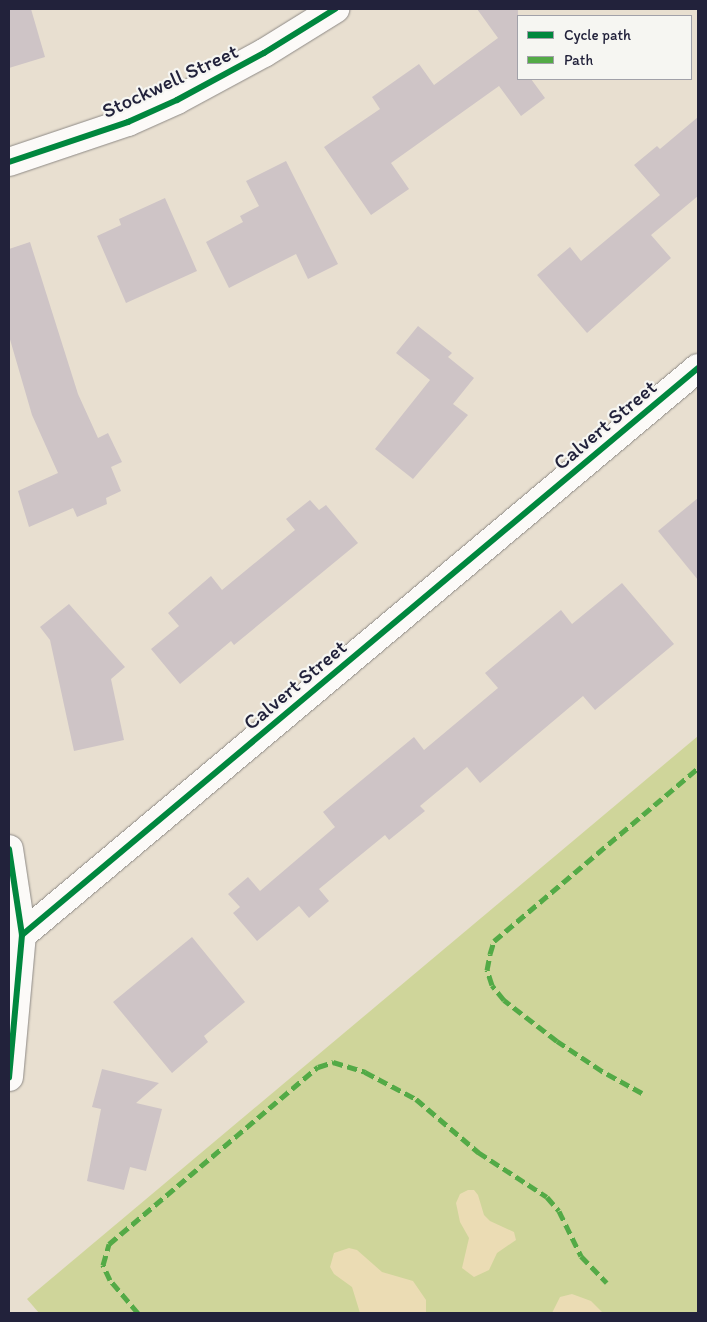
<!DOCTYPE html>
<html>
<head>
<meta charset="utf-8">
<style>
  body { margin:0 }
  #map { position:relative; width:707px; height:1322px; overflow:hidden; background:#e8dfd0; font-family:Itim,sans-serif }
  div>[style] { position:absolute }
  .green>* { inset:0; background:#cfd59a }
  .sand>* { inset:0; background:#ebdcb4 }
  .building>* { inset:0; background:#cec4c6 }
  .roads { filter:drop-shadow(0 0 1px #8e8a86) drop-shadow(0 0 1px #8e8a86) }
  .minor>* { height:28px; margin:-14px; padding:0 14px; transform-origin:14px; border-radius:14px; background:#fcfaf8 }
  .tertiary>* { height:28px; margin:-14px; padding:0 14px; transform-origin:14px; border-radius:14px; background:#fcfaf8 }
  .quiet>* { height:5px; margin-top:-2.5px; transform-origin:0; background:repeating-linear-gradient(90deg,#53aa46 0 10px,transparent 0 15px) }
  .cycleway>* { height:6px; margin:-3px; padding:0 3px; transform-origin:3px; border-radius:3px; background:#00873e }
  span { translate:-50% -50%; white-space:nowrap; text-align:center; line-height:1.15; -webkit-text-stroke:4.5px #f6f6f2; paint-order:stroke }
  .street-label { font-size:21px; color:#22223b }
  .frame { position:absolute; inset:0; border:10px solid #22223b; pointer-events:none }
  .legend { position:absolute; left:517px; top:15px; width:175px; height:65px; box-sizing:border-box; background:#f6f6f2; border:1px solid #a1a1a9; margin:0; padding:6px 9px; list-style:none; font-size:15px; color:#22223b }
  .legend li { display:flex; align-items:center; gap:10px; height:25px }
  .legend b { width:25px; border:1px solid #a1a1a9 }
</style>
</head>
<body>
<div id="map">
  <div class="green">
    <i style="clip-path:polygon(698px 736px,698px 1313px,39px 1313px,27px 1299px)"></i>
  </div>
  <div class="sand">
    <i style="clip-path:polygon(468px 1190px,474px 1190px,478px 1195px,484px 1215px,490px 1221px,514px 1232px,516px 1240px,497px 1253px,489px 1270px,474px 1277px,462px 1268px,469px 1238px,460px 1222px,456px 1203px,460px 1194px)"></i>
    <i style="clip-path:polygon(349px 1248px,357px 1250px,382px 1272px,413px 1281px,426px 1300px,426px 1313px,360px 1313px,352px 1287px,334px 1274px,330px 1267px,334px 1253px)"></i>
    <i style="clip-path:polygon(572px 1294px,591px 1301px,603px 1313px,552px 1313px,560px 1297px)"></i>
  </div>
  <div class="building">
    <i style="clip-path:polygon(9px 9px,31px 9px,45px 57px,9px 68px)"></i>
    <i style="clip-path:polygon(477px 9px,518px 9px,518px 79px,531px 79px,545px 98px,521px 116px,499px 86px,391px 163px,409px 189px,371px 215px,324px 147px,380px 109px,372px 97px,419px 64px,434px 85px,498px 38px)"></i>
    <i style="clip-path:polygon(698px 117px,698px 196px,651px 235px,671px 258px,587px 333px,537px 275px,570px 247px,581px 261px,660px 195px,634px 165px,657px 146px,660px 149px)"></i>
    <i style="clip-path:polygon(286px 161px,338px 264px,308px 279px,296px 254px,229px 288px,206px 242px,243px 222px,240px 216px,259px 206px,246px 181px)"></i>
    <i style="clip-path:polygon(165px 198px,197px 271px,126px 303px,97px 236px,121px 225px,119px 219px)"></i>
    <i style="clip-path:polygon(30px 242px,78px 394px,98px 438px,108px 433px,122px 462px,111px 467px,121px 491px,106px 498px,107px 504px,77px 517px,73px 508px,29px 527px,18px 491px,58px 473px,32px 415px,9px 336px,9px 249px)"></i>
    <i style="clip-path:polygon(418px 326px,452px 353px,448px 357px,474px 378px,453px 404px,468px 415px,413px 479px,375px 449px,430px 380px,396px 353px)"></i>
    <i style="clip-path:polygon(698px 498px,698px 580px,658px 531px)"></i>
    <i style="clip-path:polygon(310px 500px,319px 510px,326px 505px,358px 543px,234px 645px,231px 641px,180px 684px,151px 649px,179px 626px,168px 613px,211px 576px,222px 590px,295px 530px,286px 519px)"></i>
    <i style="clip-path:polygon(622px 583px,674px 644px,595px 710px,583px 696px,480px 783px,467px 767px,420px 806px,425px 811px,389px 840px,385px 835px,319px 889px,329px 901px,309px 918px,299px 906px,257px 941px,233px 913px,240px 907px,228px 894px,248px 877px,260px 891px,335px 827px,323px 812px,414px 737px,424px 750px,498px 688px,485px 673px,561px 610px,572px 624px)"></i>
    <i style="clip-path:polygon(69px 604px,125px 667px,111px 679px,124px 740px,74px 751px,50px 640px,40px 627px)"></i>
    <i style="clip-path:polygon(192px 937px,245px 1002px,204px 1036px,208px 1042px,172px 1073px,113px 1002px)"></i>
    <i style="clip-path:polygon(102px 1069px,159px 1083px,136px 1103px,162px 1109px,146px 1171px,130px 1167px,124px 1190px,87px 1181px,101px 1109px,92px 1107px)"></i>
  </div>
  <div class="roads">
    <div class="minor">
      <i style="left:9px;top:162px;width:126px;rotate:-18.6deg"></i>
      <i style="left:128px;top:122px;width:54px;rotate:-24.2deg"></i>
      <i style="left:177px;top:100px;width:99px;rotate:-28.4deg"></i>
      <i style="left:264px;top:53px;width:84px;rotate:-31.8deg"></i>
      <i style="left:9px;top:849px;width:87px;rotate:81.4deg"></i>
    </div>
    <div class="tertiary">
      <i style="left:9px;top:1077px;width:143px;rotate:-84.8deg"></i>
      <i style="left:22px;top:935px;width:882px;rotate:-39.99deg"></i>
    </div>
  </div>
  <div class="quiet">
    <i style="left:642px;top:1093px;width:46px;rotate:-151.2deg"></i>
    <i style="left:602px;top:1071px;width:54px;rotate:-146.3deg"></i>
    <i style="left:557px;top:1041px;width:67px;rotate:-142.3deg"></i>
    <i style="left:504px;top:1000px;width:19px;rotate:-129deg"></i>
    <i style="left:492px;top:985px;width:16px;rotate:-108deg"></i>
    <i style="left:487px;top:970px;width:16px;rotate:-79deg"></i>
    <i style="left:490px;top:954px;width:14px;rotate:-73deg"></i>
    <i style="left:494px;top:941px;width:267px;rotate:-40.3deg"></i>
    <i style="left:138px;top:1313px;width:43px;rotate:-130.3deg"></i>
    <i style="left:110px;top:1280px;width:17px;rotate:-115deg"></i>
    <i style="left:103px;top:1265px;width:22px;rotate:-74deg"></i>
    <i style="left:109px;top:1244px;width:274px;rotate:-40.3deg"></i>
    <i style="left:318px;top:1067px;width:16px;rotate:-18deg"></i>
    <i style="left:333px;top:1062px;width:34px;rotate:17deg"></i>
    <i style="left:365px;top:1072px;width:58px;rotate:27.9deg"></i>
    <i style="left:416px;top:1099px;width:82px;rotate:40.5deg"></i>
    <i style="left:478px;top:1152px;width:82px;rotate:33.1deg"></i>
    <i style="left:547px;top:1197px;width:18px;rotate:49deg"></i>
    <i style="left:559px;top:1211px;width:50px;rotate:63.9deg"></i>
    <i style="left:581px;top:1256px;width:37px;rotate:46deg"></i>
  </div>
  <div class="cycleway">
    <i style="left:9px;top:162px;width:126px;rotate:-18.6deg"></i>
    <i style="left:128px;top:122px;width:54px;rotate:-24.2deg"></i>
    <i style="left:177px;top:100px;width:99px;rotate:-28.4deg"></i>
    <i style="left:264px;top:53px;width:84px;rotate:-31.8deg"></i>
    <i style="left:9px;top:849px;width:87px;rotate:81.4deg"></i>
    <i style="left:22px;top:935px;width:143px;rotate:95.2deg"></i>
    <i style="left:22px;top:935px;width:882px;rotate:-39.99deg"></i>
  </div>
  <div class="street-label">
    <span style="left:170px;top:81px;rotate:-25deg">Stockwell Street</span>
    <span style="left:605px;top:425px;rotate:-40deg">Calvert Street</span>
    <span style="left:295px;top:685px;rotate:-40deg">Calvert Street</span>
  </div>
  <div class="frame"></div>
  <ul class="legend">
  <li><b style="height:6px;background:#00873e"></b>Cycle path</li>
  <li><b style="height:6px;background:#53aa46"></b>Path</li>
  </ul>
</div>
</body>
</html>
